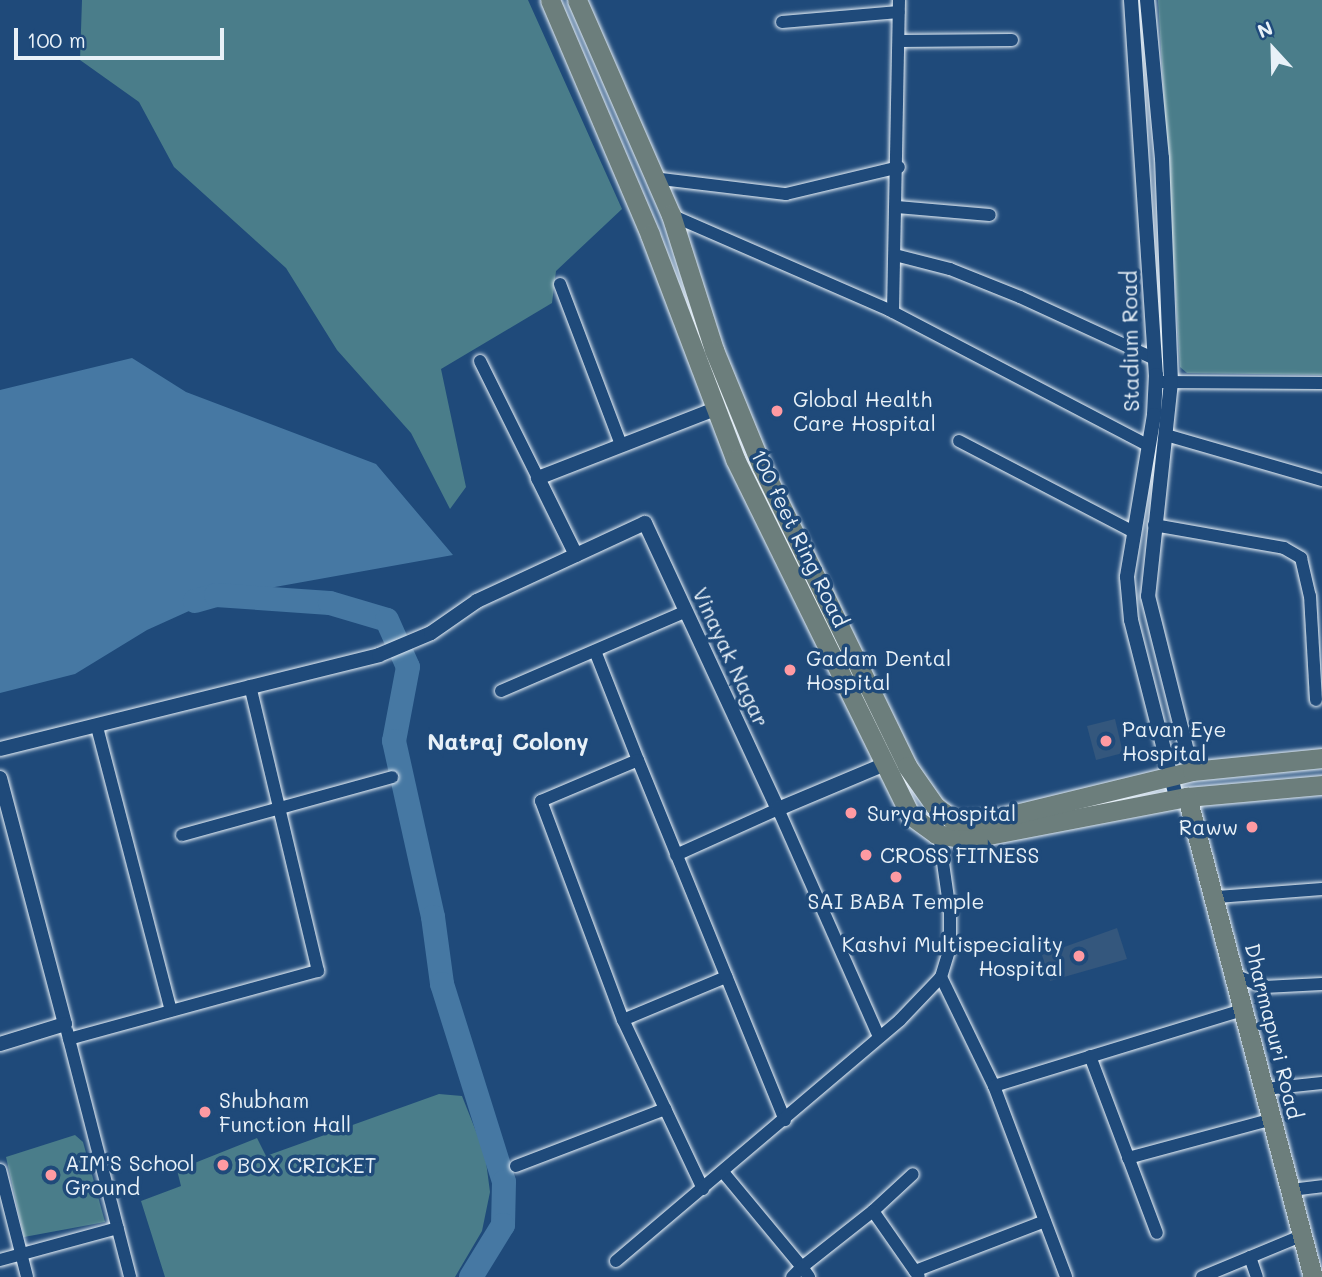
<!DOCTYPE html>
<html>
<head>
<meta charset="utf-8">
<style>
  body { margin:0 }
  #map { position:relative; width:1322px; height:1277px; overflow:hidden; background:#1f4a7a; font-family:Mali,sans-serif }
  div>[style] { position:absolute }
  .built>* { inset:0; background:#34577d }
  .green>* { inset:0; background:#4a7d8a }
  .water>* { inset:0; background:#4678a3 }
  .river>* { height:24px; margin:-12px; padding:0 12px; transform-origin:12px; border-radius:12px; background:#4678a3 }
  .roads { filter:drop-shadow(0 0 2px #e8f1f8) drop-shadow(0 0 2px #e8f1f8) }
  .minor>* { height:12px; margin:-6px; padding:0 6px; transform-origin:6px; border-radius:6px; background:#1f4a7a }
  .tertiary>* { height:14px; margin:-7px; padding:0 7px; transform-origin:7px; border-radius:7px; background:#1f4a7a }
  .primary>* { height:19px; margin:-9.5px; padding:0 9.5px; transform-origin:9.5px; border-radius:9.5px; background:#6c7e7c }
  .dots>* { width:19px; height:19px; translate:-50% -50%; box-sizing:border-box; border:4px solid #1f4a7a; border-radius:50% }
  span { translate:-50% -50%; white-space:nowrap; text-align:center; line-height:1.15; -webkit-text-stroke:7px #1f4a7a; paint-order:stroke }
  .street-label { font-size:21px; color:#e8f1f8 }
  .poi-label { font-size:21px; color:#e8f1f8 }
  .left { translate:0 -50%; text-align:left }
  .right { translate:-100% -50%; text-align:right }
  .neighbourhood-label { font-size:23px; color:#e8f1f8; font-weight:700 }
  .north { position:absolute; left:1238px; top:14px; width:70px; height:70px; -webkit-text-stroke:5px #1f4a7a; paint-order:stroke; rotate:338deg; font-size:19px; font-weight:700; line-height:28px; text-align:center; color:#e8f1f8 }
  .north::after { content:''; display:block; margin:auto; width:24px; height:32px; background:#e8f1f8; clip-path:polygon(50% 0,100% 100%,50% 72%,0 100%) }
  .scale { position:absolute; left:14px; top:28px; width:210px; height:32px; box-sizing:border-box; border:4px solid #e8f1f8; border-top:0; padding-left:9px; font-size:21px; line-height:24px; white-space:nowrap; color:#e8f1f8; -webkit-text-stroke:5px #1f4a7a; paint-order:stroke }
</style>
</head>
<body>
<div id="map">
  <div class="built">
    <i style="clip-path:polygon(1115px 719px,1123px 753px,1096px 760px,1087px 726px)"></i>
    <i style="clip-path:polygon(1117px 928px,1127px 959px,1050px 981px,1042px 955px)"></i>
  </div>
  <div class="green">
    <i style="clip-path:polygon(82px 0,528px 0,622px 209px,556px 271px,552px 303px,441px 369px,466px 487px,450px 509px,411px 433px,337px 350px,286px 268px,174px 167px,139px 102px,80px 60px)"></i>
    <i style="clip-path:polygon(1158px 0,1322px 0,1322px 375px,1187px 373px,1180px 367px)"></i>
    <i style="clip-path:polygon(439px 1094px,462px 1096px,485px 1154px,490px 1192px,482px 1231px,455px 1277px,165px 1277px,141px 1201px,181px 1186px,177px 1170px,257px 1138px,266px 1156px)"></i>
    <i style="clip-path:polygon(75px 1135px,83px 1142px,105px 1222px,24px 1237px,6px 1157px)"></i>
  </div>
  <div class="water">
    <i style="clip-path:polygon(132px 358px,186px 392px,376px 464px,453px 555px,220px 597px,147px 630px,75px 674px,0 693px,0 390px)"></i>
  </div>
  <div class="river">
    <i style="left:195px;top:601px;width:22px;rotate:-16deg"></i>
    <i style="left:216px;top:595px;width:114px;rotate:4deg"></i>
    <i style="left:330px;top:603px;width:59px;rotate:16.6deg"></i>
    <i style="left:387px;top:620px;width:51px;rotate:65.9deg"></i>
    <i style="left:408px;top:667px;width:75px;rotate:100.7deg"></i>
    <i style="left:394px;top:741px;width:180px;rotate:77.5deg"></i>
    <i style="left:433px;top:917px;width:68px;rotate:82.3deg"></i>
    <i style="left:442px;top:984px;width:207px;rotate:72.6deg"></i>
    <i style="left:504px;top:1182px;width:43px;rotate:91.3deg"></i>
    <i style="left:503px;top:1225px;width:61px;rotate:121.6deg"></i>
  </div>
  <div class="roads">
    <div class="minor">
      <i style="left:782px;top:22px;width:117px;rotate:-4.9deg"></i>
      <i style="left:899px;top:41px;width:113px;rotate:-0.5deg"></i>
      <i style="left:653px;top:178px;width:134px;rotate:6.9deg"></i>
      <i style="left:786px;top:194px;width:116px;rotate:-13.4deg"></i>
      <i style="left:897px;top:207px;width:93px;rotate:4.9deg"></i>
      <i style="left:671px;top:215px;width:238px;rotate:23.5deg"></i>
      <i style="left:889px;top:310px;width:293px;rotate:27.6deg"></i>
      <i style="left:895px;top:255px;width:57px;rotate:14.3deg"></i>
      <i style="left:950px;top:269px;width:75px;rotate:21.8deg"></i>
      <i style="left:1020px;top:297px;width:149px;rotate:24.7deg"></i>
      <i style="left:560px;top:284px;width:172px;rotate:69.2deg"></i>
      <i style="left:893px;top:312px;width:312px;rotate:-88.9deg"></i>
      <i style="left:480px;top:361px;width:131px;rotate:63.6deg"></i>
      <i style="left:1161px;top:382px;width:161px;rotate:0.4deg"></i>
      <i style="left:1166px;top:435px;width:162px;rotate:16.1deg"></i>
      <i style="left:959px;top:441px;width:197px;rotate:27.5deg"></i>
      <i style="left:1154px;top:525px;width:132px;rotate:10deg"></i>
      <i style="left:1284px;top:548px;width:20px;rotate:30deg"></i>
      <i style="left:1301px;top:558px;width:39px;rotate:77deg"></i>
      <i style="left:1310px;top:596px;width:104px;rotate:86.7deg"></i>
      <i style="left:595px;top:651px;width:117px;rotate:68.5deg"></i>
      <i style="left:501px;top:691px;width:202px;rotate:-23.3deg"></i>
      <i style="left:97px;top:727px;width:293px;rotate:75.4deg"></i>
      <i style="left:182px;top:835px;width:218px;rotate:-15.4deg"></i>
      <i style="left:676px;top:855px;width:112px;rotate:-24.3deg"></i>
      <i style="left:778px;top:809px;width:249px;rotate:66.1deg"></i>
      <i style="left:1217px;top:897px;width:105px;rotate:-4.4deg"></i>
      <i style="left:1237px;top:976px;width:29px;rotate:22deg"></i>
      <i style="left:1264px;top:987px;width:58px;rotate:-3deg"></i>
      <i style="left:941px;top:977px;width:121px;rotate:64.1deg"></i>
      <i style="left:994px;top:1086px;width:204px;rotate:69.3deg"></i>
      <i style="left:623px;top:1020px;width:112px;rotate:-22.7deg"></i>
      <i style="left:67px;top:1031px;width:254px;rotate:75.6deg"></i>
      <i style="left:69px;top:1039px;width:258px;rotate:-15.3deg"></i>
      <i style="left:318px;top:971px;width:293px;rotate:-103.4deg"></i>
      <i style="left:1090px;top:1056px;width:189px;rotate:69.3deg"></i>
      <i style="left:994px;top:1086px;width:264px;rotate:-17deg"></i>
      <i style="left:1265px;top:1089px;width:57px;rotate:-6deg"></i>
      <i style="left:1128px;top:1158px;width:150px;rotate:-15.1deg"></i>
      <i style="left:516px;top:1166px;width:160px;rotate:-20.9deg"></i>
      <i style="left:0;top:1170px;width:110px;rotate:75.8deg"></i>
      <i style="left:723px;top:1172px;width:124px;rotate:50.3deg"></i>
      <i style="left:802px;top:1267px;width:14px;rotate:135deg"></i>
      <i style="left:703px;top:1189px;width:187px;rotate:-115.3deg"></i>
      <i style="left:623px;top:1020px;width:234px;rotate:-110.5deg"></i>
      <i style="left:541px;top:801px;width:105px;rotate:-22.9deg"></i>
      <i style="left:638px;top:760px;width:389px;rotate:67.8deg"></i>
      <i style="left:1291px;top:1190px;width:31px;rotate:-7deg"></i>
      <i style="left:873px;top:1211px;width:54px;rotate:-42.8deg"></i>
      <i style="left:1250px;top:1257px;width:21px;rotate:71deg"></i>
      <i style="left:0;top:1260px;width:122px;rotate:-15.2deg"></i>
      <i style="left:616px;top:1261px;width:372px;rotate:-40.3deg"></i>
      <i style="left:900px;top:1020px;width:59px;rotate:-46.4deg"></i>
      <i style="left:941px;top:977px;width:30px;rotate:-73deg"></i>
      <i style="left:950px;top:948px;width:36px;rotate:-90deg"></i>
      <i style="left:950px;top:912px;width:107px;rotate:-98.1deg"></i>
      <i style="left:915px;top:1271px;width:139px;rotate:-21deg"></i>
      <i style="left:809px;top:1277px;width:12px;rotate:-125deg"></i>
      <i style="left:802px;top:1267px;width:90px;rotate:-38.3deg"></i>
      <i style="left:873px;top:1211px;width:80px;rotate:55.1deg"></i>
      <i style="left:1202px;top:1277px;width:107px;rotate:-22.5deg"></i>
    </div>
    <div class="tertiary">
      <i style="left:1131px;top:0;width:376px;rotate:86.2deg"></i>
      <i style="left:1156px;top:375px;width:40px;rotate:92.9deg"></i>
      <i style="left:1154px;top:415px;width:164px;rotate:99.5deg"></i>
      <i style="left:1127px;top:577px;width:43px;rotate:84.7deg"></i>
      <i style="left:1131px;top:620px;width:186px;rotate:75.7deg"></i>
      <i style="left:1147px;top:0;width:159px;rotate:84.6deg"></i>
      <i style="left:1162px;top:158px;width:224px;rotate:87.7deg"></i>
      <i style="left:1171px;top:382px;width:215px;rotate:96.1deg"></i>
      <i style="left:1148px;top:596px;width:180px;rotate:75.9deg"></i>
      <i style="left:576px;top:555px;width:86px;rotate:-116.3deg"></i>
      <i style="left:538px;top:478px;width:190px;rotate:-21.3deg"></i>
      <i style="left:0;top:749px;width:390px;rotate:-13.9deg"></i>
      <i style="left:379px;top:655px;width:56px;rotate:-22.9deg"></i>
      <i style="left:431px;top:633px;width:56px;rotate:-34.8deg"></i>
      <i style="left:477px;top:601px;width:185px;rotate:-24.9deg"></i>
      <i style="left:645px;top:523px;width:315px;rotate:65.1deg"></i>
      <i style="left:778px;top:809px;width:116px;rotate:-22.8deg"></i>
      <i style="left:0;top:778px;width:254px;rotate:75.2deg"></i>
      <i style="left:65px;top:1024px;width:68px;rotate:162.9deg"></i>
    </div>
    <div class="primary">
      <i style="left:550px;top:0;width:255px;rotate:66.9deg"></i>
      <i style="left:650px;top:235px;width:240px;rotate:69.2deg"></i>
      <i style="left:735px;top:459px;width:397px;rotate:63.8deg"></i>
      <i style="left:910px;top:815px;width:32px;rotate:36deg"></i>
      <i style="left:936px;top:834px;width:32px;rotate:9deg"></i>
      <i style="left:968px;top:839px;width:223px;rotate:-10.9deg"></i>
      <i style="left:1187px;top:797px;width:136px;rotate:-5.1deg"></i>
      <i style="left:577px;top:0;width:235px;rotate:66.4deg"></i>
      <i style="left:671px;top:215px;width:142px;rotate:72.3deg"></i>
      <i style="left:714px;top:350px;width:126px;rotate:67.7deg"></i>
      <i style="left:762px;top:467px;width:332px;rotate:64.1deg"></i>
      <i style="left:907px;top:766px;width:49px;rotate:55deg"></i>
      <i style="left:935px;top:806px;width:25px;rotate:37deg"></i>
      <i style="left:955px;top:821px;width:40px;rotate:-2.9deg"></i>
      <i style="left:995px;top:819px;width:203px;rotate:-13.7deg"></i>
      <i style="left:1192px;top:771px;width:131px;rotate:-5.7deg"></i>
      <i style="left:1187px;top:797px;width:496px;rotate:75.3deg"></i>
    </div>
  </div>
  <div class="dots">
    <i style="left:777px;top:411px;background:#ff9aa2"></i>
    <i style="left:790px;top:670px;background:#ff9aa2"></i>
    <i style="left:1106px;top:741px;background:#ff9aa2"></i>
    <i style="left:851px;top:813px;background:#ff9aa2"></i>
    <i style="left:1252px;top:827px;background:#ff9aa2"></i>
    <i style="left:866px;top:855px;background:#ff9aa2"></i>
    <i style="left:896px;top:877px;background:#ff9aa2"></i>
    <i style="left:1079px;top:956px;background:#ff9aa2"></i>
    <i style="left:205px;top:1112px;background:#ff9aa2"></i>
    <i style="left:223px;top:1165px;background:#ff9aa2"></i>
    <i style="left:51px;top:1175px;background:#ff9aa2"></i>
  </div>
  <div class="street-label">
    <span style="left:1130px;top:341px;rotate:-91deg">Stadium Road</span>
    <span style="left:800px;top:538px;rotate:64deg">100 feet Ring Road</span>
    <span style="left:731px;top:657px;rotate:65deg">Vinayak Nagar</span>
    <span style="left:1274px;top:1031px;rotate:76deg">Dharmapuri Road</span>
  </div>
  <div class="poi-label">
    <span class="left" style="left:793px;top:411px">Global Health<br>Care Hospital</span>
    <span class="left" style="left:806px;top:670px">Gadam Dental<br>Hospital</span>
    <span class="left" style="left:1122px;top:741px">Pavan Eye<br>Hospital</span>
    <span class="left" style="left:867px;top:813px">Surya Hospital</span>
    <span class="right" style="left:1238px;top:827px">Raww</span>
    <span class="left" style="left:880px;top:855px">CROSS FITNESS</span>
    <span style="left:896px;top:901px">SAI BABA Temple</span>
    <span class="right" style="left:1063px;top:956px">Kashvi Multispeciality<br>Hospital</span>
    <span class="left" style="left:219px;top:1112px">Shubham<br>Function Hall</span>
    <span class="left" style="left:65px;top:1175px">AIM'S School<br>Ground</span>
    <span class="left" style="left:237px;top:1165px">BOX CRICKET</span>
  </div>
  <div class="neighbourhood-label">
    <span style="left:508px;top:741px">Natraj Colony</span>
  </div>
  <div class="north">N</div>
  <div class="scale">100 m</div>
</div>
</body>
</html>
